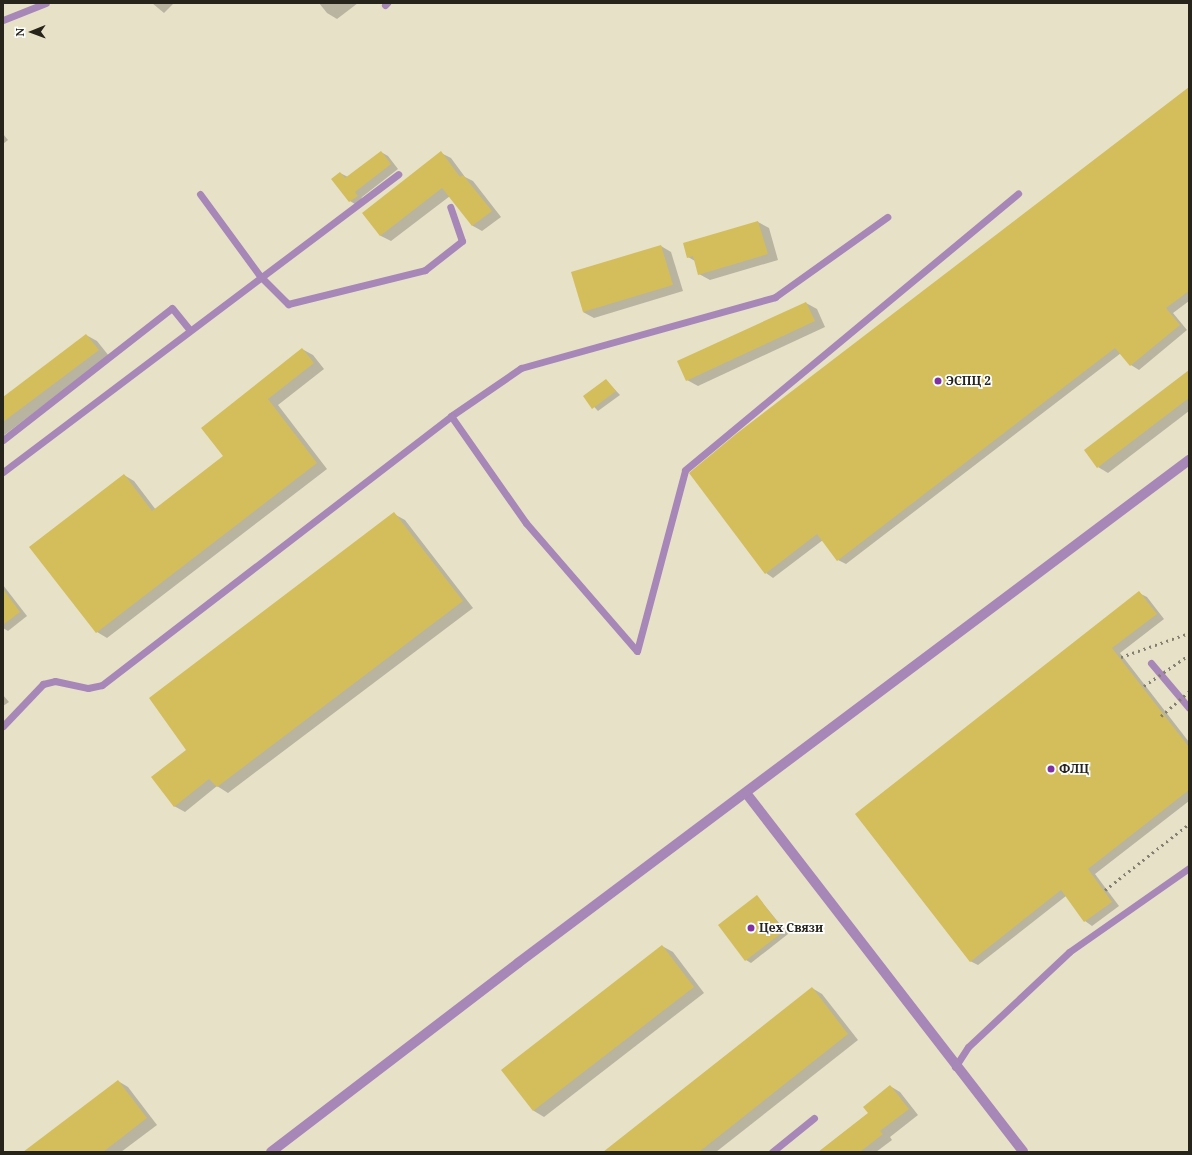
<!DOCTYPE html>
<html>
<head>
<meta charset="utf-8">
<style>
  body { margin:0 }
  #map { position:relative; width:1192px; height:1155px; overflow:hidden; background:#e7e1c7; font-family:"Noto Serif",serif }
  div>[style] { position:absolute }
  .shadow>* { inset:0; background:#0003 }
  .building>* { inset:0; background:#d3be5b }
  .lane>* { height:7px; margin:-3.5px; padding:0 3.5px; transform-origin:3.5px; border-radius:3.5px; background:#a786b8 }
  .street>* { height:10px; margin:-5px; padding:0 5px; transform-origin:5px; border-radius:5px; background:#a786b8 }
  .rail>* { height:3px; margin-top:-1.5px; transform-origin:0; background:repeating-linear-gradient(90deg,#84806f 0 2px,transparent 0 6px) }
  .dots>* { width:11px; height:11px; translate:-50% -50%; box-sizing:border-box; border:2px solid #fff; border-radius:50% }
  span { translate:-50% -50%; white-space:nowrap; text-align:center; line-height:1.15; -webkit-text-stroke:3.5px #fff; paint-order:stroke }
  .poi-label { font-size:12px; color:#27251b; font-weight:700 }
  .left { translate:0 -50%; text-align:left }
  .frame { position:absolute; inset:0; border:4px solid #27251b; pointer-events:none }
  .north { position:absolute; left:12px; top:12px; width:40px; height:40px; -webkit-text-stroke:3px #fff; paint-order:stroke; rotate:269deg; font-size:11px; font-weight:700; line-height:16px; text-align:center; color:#27251b }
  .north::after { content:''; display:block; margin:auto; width:14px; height:18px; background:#27251b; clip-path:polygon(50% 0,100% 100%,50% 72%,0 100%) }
</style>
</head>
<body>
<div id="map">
  <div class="shadow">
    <i style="clip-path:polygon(152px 3px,174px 3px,164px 13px)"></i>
    <i style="clip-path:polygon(319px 3px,358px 3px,337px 19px,327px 13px)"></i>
    <i style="clip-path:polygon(1189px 88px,1189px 301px,1173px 313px,1187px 330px,1139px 370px,1131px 365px,1121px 353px,846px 564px,838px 560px,823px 540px,773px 578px,766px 573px)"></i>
    <i style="clip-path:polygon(3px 134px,8px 140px,3px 144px)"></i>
    <i style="clip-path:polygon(381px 152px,388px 156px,398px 169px,362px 197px,358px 206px,350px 201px,340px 173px,348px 177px)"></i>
    <i style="clip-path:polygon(441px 153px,451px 158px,465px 177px,473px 181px,501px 217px,482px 231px,473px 226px,450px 196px,391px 241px,381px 236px,363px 213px)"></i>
    <i style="clip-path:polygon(758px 222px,769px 228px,778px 260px,710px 280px,699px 274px,695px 261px,688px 257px)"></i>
    <i style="clip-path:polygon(661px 246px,671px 252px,683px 291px,594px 318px,583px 312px)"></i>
    <i style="clip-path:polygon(806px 303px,817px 309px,825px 327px,698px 386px,687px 380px)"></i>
    <i style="clip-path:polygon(86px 335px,97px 341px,109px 356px,3px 436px,3px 398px)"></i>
    <i style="clip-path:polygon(302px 349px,313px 355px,324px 369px,278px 405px,327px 469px,107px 638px,97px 632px,31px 547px,124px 475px,134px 481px,156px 510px,225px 457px)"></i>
    <i style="clip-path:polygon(1189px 371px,1189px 411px,1108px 473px,1098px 467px)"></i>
    <i style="clip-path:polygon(606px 380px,620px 395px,598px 411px,584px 396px)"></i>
    <i style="clip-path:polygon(394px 514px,405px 520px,473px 608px,228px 793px,217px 786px,185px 812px,174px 806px,187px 750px)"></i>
    <i style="clip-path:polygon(3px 585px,27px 616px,8px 631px,3px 628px)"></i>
    <i style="clip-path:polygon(1139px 593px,1147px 597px,1164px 619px,1120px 653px,1189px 742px,1189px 801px,1095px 874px,1119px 906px,1092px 926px,1085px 921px,1066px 896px,978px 965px,970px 961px,856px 814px)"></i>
    <i style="clip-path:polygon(3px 695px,9px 702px,3px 706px)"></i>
    <i style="clip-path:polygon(757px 896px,788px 934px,751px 963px,746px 960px)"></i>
    <i style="clip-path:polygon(662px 946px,673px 952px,704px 993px,544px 1117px,534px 1111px,502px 1070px)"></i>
    <i style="clip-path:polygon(812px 988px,822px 994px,858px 1040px,716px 1152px,604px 1152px)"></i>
    <i style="clip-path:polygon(118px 1081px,128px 1087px,157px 1125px,121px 1152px,25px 1152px)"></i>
    <i style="clip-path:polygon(890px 1086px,900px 1092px,918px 1115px,890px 1137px,892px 1140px,876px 1152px,819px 1152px,869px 1113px)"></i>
  </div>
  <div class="building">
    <i style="clip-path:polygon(1189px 87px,1189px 291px,1166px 308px,1180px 325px,1130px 366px,1115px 348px,837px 561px,817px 534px,765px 574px,689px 473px,736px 434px)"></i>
    <i style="clip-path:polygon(381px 151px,391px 164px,355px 192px,358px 196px,349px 202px,331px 179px,340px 172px,345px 178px)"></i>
    <i style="clip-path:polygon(441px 151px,460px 177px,463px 175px,492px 211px,472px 226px,442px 188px,380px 236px,362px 213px)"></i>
    <i style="clip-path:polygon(758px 221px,768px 254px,698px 275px,693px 256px,687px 258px,683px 243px)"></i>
    <i style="clip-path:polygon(661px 245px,673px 285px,583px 312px,571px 272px)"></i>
    <i style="clip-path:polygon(806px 302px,815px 321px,686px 381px,677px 361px)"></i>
    <i style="clip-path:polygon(86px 334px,99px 350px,3px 422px,3px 397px)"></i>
    <i style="clip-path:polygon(302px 348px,314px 363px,268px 399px,317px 463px,96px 633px,29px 547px,124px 474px,152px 511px,223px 456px,201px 428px)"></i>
    <i style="clip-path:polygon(1189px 370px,1189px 398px,1097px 468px,1084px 450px)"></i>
    <i style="clip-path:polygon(606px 379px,616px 391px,592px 409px,583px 396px)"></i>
    <i style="clip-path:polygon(394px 512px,463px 601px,217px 787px,209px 779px,174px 807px,151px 777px,186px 750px,149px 698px)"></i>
    <i style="clip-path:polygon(3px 589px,20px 612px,3px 625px)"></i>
    <i style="clip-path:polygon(1139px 591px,1157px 614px,1112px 648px,1189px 747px,1189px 790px,1088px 869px,1112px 902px,1084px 922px,1061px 890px,970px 962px,855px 814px)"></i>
    <i style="clip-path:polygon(757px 895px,784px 931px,745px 961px,718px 925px)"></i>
    <i style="clip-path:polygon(662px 945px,694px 987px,533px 1111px,501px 1070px)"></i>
    <i style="clip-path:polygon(812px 987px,848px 1034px,699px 1152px,603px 1152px)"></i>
    <i style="clip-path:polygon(118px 1080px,147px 1118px,103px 1152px,23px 1152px)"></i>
    <i style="clip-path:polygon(890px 1085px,909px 1109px,880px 1131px,883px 1134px,860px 1152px,818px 1152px,868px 1113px,863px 1107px)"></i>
  </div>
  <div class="lane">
    <i style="left:385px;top:5px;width:3px;rotate:-45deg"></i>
    <i style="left:3px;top:20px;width:46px;rotate:-21.6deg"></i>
    <i style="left:200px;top:194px;width:102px;rotate:53.8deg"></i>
    <i style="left:260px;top:276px;width:40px;rotate:45deg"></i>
    <i style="left:288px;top:304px;width:141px;rotate:-13.9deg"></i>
    <i style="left:425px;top:270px;width:47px;rotate:-38.1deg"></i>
    <i style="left:462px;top:241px;width:36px;rotate:-109deg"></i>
    <i style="left:451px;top:416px;width:85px;rotate:-34.4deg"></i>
    <i style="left:521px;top:368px;width:264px;rotate:-15.6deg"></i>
    <i style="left:775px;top:297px;width:138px;rotate:-35.5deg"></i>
    <i style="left:3px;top:440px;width:214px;rotate:-38deg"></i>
    <i style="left:172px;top:308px;width:28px;rotate:51deg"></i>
    <i style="left:3px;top:472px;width:495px;rotate:-37deg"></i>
    <i style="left:637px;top:651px;width:187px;rotate:-75.1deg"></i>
    <i style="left:685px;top:470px;width:433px;rotate:-39.7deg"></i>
    <i style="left:1151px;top:663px;width:59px;rotate:49.8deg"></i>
    <i style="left:3px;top:726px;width:58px;rotate:-46.4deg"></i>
    <i style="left:43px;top:684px;width:12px;rotate:-14deg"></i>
    <i style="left:55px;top:681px;width:34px;rotate:12deg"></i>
    <i style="left:88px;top:688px;width:14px;rotate:-12deg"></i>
    <i style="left:102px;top:685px;width:441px;rotate:-37.6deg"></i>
    <i style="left:451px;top:416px;width:131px;rotate:55deg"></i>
    <i style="left:526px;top:523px;width:169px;rotate:49.1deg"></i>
    <i style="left:955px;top:1067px;width:24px;rotate:-57deg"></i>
    <i style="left:968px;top:1047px;width:139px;rotate:-43.2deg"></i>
    <i style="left:1069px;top:952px;width:146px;rotate:-35deg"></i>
    <i style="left:772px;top:1152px;width:54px;rotate:-39deg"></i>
  </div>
  <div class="street">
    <i style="left:746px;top:793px;width:453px;rotate:52.3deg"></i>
    <i style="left:271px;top:1152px;width:311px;rotate:-37.4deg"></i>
    <i style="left:518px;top:963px;width:839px;rotate:-36.86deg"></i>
  </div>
  <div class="rail">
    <i style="left:1121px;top:657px;width:72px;rotate:-19.4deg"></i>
    <i style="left:1144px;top:686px;width:55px;rotate:-34.6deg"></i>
    <i style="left:1161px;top:716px;width:37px;rotate:-41deg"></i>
    <i style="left:1105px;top:890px;width:107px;rotate:-38.2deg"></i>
  </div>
  <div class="dots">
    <i style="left:938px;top:381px;background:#7f30a1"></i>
    <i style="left:1051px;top:769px;background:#7f30a1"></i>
    <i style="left:751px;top:928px;background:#7f30a1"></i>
  </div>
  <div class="poi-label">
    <span class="left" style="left:946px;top:381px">ЭСПЦ 2</span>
    <span class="left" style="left:1059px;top:769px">ФЛЦ</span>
    <span class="left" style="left:759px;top:928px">Цех Связи</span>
  </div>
  <div class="frame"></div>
  <div class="north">N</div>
</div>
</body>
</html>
